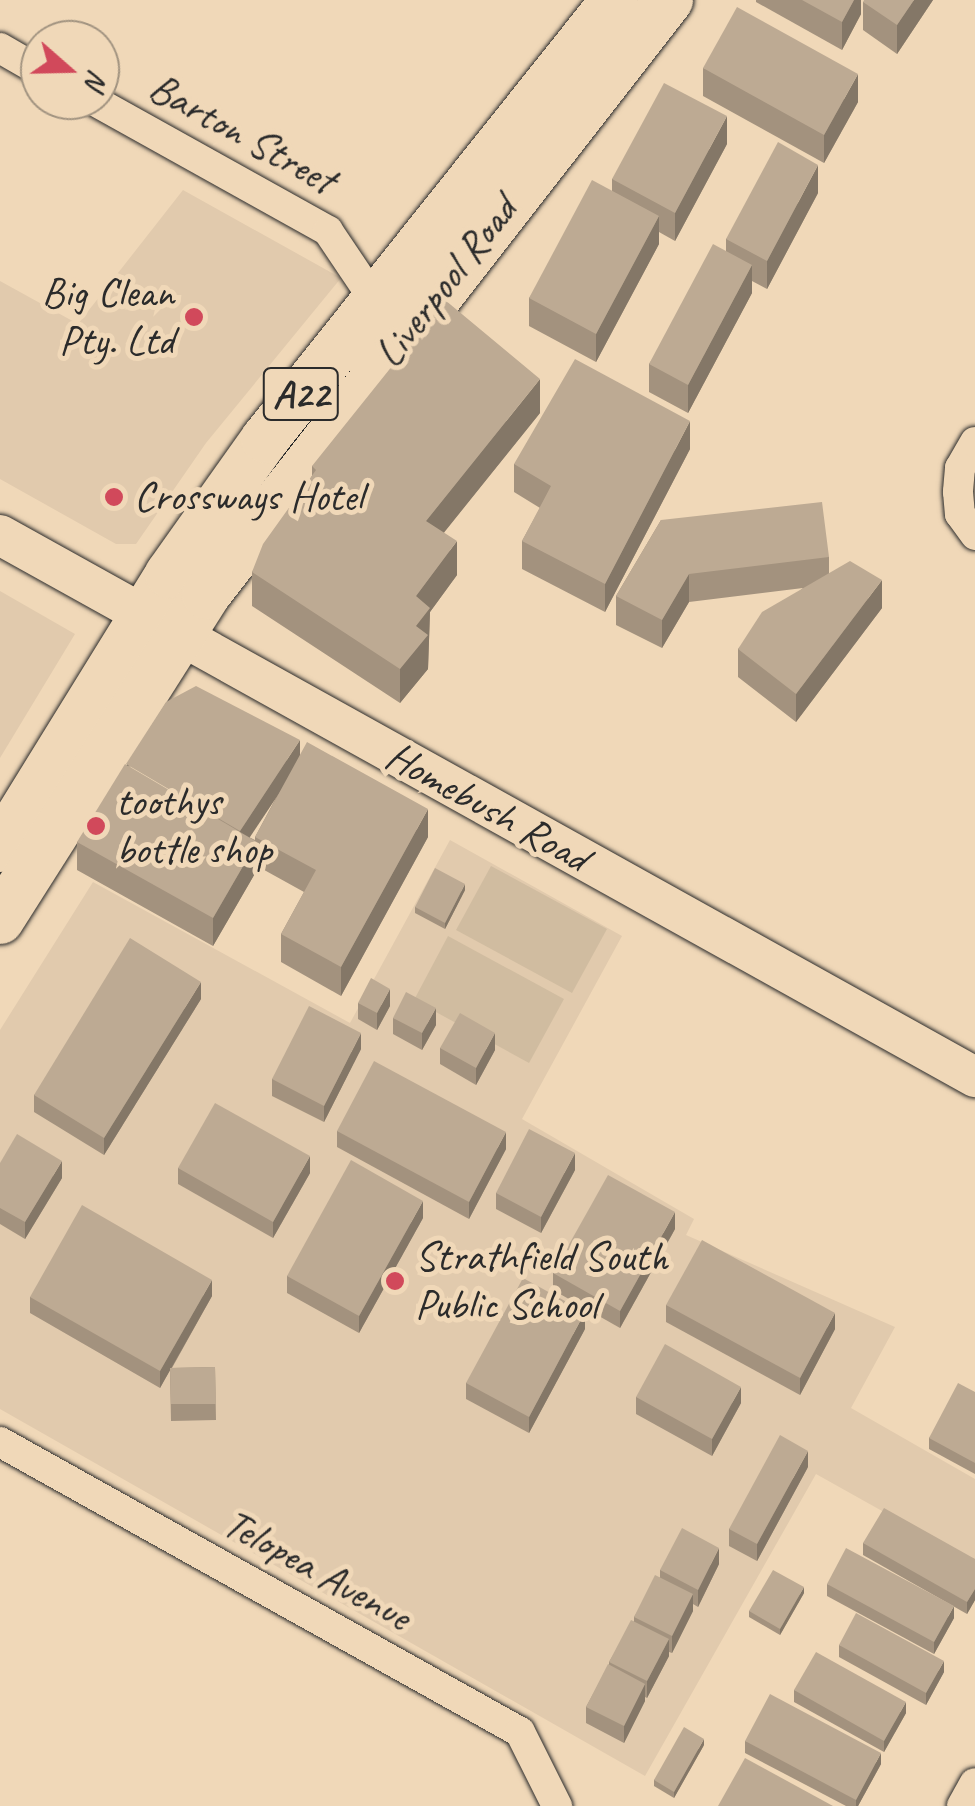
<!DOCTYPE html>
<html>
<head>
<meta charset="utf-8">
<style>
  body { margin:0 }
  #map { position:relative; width:975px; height:1806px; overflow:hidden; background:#f0d8b8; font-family:Caveat,sans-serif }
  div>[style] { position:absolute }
  .built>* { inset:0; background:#e1caad }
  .green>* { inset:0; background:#d0bca0 }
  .roads { filter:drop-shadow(0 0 2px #2b2b2b) drop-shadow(0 0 2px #2b2b2b) }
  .minor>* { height:30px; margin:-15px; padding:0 15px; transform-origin:15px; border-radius:15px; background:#f0d8b8 }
  .secondary>* { height:40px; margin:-20px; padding:0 20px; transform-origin:20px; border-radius:20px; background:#f0d8b8 }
  .trunk>* { height:48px; margin:-24px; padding:0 24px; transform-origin:24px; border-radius:24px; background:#f0d8b8 }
  .wall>* { inset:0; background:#a3927e }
  .shaded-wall>* { inset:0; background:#847767 }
  .building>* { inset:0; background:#bdaa93 }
  .dots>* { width:28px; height:28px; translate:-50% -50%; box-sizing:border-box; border:5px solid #f0d8b8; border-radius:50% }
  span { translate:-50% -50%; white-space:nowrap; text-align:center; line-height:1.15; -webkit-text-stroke:10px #f0d8b8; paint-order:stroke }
  .shield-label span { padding:2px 8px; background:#f0d8b8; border:2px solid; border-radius:8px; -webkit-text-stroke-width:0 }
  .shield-label { font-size:40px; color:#2b2b2b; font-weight:700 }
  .street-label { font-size:42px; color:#2b2b2b }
  .poi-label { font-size:42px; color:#2b2b2b }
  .right { translate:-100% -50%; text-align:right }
  .left { translate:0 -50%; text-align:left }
  .north { position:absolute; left:20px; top:20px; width:100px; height:100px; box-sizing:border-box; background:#f0d8b8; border:2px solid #a19380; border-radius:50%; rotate:110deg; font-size:28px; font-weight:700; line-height:40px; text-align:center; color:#2b2b2b }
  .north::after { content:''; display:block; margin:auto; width:35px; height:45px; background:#d1495b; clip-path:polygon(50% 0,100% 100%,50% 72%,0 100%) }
</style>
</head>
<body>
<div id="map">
  <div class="built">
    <i style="clip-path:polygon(183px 190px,341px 278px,206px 443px,136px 544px,116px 544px,0 479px,0 281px,78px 324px)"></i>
    <i style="clip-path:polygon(0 591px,75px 634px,0 758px)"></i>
    <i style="clip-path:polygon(450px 840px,622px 936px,522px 1119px,694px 1219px,686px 1235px,895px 1327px,851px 1408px,975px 1479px,975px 1563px,816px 1474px,645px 1776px,0 1409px,0 1030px,93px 882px,350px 1023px)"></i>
  </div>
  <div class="green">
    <i style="clip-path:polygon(491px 866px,607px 929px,572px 993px,456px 930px)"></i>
    <i style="clip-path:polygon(448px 936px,564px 999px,529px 1063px,414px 1000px)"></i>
  </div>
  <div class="roads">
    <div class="minor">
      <i style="left:0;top:48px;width:46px;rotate:29.9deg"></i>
      <i style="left:93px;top:100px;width:269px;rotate:29.1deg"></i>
      <i style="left:328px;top:231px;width:84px;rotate:56.1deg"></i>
      <i style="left:975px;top:442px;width:30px;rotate:120deg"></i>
      <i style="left:960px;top:468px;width:24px;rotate:95deg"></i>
      <i style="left:958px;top:492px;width:22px;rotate:85deg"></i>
      <i style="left:960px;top:514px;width:26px;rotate:54deg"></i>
      <i style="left:0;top:1442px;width:595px;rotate:29.15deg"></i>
      <i style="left:520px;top:1732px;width:83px;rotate:63.4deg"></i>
      <i style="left:962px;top:1806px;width:26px;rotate:-61deg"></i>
    </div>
    <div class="secondary">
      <i style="left:0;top:535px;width:1116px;rotate:29.07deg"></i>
    </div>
    <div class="trunk">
      <i style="left:0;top:848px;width:322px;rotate:-58.3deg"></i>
      <i style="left:169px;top:574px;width:166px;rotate:-54.6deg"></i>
      <i style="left:265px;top:439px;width:561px;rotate:-51.44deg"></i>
      <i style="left:0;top:920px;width:385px;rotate:-57.6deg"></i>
      <i style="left:206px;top:595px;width:754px;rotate:-52.11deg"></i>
    </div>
  </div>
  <div class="wall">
    <i style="clip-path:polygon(756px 0,861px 0,861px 14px,842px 50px,756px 2px)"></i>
    <i style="clip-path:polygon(933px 0,897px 54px,863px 30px,863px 2px)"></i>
    <i style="clip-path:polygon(703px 68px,858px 102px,824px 163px,703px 96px)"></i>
    <i style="clip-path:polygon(727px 144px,675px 241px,659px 232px,659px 244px,596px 362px,529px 326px,529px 298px,612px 191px,612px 179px)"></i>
    <i style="clip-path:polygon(818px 193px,767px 289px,752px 281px,752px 293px,688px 413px,649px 392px,649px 364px,726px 251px,726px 239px)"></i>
    <i style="clip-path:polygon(540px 413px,444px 532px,457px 575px,430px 612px,428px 669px,400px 703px,252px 606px,252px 572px,312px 476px,312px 466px)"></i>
    <i style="clip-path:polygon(690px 449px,605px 612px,522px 569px,522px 541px,540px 508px,514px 492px,514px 464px)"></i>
    <i style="clip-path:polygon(661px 520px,829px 557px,829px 573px,882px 608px,796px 722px,738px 677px,738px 649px,803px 588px,689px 602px,662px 648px,616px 625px,616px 596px)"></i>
    <i style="clip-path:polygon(evenodd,300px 755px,428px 837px,341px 996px,281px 962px,281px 934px,304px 892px,257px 866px,257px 870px,213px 946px,77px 870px,77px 842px,300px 755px,278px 794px,255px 837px,255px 840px,249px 837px,278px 794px)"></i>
    <i style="clip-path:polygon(465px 890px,445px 929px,415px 913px,415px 907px)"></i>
    <i style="clip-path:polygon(201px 999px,104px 1155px,34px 1112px,34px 1095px)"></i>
    <i style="clip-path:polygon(358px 1003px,390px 1006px,377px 1030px,358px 1019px)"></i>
    <i style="clip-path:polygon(393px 1018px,436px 1025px,422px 1050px,393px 1034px)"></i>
    <i style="clip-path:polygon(440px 1048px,495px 1050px,476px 1085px,440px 1064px)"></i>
    <i style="clip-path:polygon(361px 1049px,324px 1122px,272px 1096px,272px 1079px)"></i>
    <i style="clip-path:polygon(337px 1131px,506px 1149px,469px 1219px,337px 1147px)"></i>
    <i style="clip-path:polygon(0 1163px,62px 1178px,25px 1239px,0 1224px)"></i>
    <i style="clip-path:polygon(178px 1168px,310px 1173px,273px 1238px,178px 1184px)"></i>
    <i style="clip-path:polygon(575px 1170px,541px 1233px,496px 1209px,496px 1193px)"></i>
    <i style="clip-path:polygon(423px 1218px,359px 1333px,287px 1293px,287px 1276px)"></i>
    <i style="clip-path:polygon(675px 1229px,620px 1328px,553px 1290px,553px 1273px)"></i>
    <i style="clip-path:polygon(212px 1296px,172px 1368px,215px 1367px,216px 1420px,171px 1421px,170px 1370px,160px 1388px,30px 1313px,30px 1297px)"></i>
    <i style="clip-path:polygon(666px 1305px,835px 1329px,800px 1395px,666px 1322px)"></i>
    <i style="clip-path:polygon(585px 1329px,529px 1433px,466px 1399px,466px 1383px)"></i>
    <i style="clip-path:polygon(975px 1392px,975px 1474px,929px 1449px,929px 1438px)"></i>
    <i style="clip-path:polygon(636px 1397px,741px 1403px,712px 1456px,636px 1414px)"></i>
    <i style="clip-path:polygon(808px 1467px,757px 1561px,729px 1546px,729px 1529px)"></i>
    <i style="clip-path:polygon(863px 1543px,975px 1559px,975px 1600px,967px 1614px,863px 1555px)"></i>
    <i style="clip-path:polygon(719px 1564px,698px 1607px,693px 1604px,693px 1611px,672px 1653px,669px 1652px,669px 1656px,647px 1698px,645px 1697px,645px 1701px,624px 1743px,586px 1723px,586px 1707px,609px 1665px,609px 1662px,634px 1621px,634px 1617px,660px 1577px,660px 1570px)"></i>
    <i style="clip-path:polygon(827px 1584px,954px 1618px,934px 1654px,827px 1596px)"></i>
    <i style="clip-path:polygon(804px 1593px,780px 1635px,749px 1617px,749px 1611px)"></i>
    <i style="clip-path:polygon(839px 1645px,944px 1672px,926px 1705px,839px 1657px)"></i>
    <i style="clip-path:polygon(794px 1690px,906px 1713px,884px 1752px,794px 1702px)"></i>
    <i style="clip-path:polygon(745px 1741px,881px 1764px,858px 1806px,846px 1806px,745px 1753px)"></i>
    <i style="clip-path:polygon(704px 1745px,674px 1798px,654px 1786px,654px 1780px)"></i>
  </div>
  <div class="shaded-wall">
    <i style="clip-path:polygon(854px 0,861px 0,861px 14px,842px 50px,842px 22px)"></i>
    <i style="clip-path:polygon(914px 0,933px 0,897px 54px,897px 25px)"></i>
    <i style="clip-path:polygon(858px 74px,858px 102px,824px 163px,824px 135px)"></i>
    <i style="clip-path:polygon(727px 116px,727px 144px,675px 241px,675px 213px)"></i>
    <i style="clip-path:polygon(818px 165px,818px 193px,767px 289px,767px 261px)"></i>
    <i style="clip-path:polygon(659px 216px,659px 244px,596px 362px,596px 334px)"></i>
    <i style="clip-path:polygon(752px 265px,752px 293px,688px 413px,688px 385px)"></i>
    <i style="clip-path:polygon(540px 379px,540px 413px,426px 555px,426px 521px)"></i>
    <i style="clip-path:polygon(690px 421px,690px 449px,605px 612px,605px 584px)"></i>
    <i style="clip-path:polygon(457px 541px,457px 575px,430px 612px,428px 669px,400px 703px,400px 669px,416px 596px)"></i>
    <i style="clip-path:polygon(689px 574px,689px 602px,662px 648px,662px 620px)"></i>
    <i style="clip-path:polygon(882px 580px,882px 608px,796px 722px,796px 694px)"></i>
    <i style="clip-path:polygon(300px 740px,300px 762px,240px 852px,240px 831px)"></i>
    <i style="clip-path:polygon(428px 809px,428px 837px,341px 996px,341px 967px)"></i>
    <i style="clip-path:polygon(257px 842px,257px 870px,213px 946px,213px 918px)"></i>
    <i style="clip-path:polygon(465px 884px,465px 890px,445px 929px,445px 923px)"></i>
    <i style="clip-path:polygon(201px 982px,201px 999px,104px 1155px,104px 1138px)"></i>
    <i style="clip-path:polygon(390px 989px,390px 1006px,377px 1030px,377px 1013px)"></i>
    <i style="clip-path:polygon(436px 1008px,436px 1025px,422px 1050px,422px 1033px)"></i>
    <i style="clip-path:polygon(361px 1033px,361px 1049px,324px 1122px,324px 1106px)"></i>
    <i style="clip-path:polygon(495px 1033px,495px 1050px,476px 1085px,476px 1068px)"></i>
    <i style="clip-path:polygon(506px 1132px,506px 1149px,469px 1219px,469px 1202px)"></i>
    <i style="clip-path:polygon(575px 1153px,575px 1170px,541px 1233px,541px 1217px)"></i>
    <i style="clip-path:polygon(310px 1156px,310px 1173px,273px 1238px,273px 1222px)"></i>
    <i style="clip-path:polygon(62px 1161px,62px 1178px,25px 1239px,25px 1222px)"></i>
    <i style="clip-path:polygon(423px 1201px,423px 1218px,359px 1333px,359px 1316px)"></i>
    <i style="clip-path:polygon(675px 1212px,675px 1229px,620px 1328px,620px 1311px)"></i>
    <i style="clip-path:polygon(212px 1280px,212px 1296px,160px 1388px,160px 1371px)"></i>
    <i style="clip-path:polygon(585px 1312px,585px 1329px,529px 1433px,529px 1417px)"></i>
    <i style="clip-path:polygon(835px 1313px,835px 1329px,800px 1395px,800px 1378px)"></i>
    <i style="clip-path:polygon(741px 1387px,741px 1403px,712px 1456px,712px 1439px)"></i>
    <i style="clip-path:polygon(808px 1451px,808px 1467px,757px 1561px,757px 1544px)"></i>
    <i style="clip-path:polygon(719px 1548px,719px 1564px,698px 1607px,698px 1590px)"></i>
    <i style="clip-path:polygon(804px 1587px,804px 1593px,780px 1635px,780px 1629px)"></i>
    <i style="clip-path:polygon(975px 1589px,975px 1600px,967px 1614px,967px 1602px)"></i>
    <i style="clip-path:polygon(693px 1594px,693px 1611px,672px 1653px,672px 1636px)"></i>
    <i style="clip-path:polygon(954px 1606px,954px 1618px,934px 1654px,934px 1642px)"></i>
    <i style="clip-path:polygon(669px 1639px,669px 1656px,647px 1698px,647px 1681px)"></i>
    <i style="clip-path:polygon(944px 1661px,944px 1672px,926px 1705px,926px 1693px)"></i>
    <i style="clip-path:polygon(645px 1684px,645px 1701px,624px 1743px,624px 1726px)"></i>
    <i style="clip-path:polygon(906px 1702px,906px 1713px,884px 1752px,884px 1741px)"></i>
    <i style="clip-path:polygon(704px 1739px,704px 1745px,674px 1798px,674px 1792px)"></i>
    <i style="clip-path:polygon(881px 1753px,881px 1764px,858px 1806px,856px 1806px,856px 1800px)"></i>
  </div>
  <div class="building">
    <i style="clip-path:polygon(802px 0,854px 0,842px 22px)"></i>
    <i style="clip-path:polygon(864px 0,914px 0,897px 25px,863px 2px)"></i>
    <i style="clip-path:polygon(737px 7px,858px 74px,824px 135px,703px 68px)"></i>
    <i style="clip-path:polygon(664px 83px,727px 116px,675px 213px,612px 179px)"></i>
    <i style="clip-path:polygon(778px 142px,818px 165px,767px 261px,726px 239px)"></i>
    <i style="clip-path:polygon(592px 180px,659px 216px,596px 334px,529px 298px)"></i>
    <i style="clip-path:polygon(713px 244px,752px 265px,688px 385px,649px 364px)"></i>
    <i style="clip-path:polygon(445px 300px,540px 379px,426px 521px,457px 541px,416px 596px,430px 608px,416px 626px,428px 635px,400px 669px,252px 572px,263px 544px,316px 470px,312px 466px)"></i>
    <i style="clip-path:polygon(575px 359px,690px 421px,605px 584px,522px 541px,551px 486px,514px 464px)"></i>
    <i style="clip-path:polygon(822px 502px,829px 557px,689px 574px,662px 620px,616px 596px,661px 520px)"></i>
    <i style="clip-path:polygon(850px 561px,882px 580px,796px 694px,738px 649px,762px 612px)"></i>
    <i style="clip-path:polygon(196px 686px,300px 740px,240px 831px,126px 764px,166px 702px)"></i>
    <i style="clip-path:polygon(307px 742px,428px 809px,341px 967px,281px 934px,316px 870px,255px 837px)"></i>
    <i style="clip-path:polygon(125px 764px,257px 842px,213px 918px,77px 842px)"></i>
    <i style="clip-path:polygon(435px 868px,465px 884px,445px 923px,415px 907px)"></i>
    <i style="clip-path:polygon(130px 938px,201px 982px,104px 1138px,34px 1095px)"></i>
    <i style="clip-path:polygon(371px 978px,390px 989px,377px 1013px,358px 1003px)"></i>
    <i style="clip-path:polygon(406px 992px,436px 1008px,422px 1033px,393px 1018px)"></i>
    <i style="clip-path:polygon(309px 1006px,361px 1033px,324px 1106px,272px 1079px)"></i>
    <i style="clip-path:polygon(460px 1013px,495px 1033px,476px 1068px,440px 1048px)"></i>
    <i style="clip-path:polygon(374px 1061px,506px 1132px,469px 1202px,337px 1131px)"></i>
    <i style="clip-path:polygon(215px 1103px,310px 1156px,273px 1222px,178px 1168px)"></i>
    <i style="clip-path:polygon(529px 1129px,575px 1153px,541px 1217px,496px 1193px)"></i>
    <i style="clip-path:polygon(17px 1134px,62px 1161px,25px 1222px,0 1208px,0 1163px)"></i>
    <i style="clip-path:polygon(351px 1160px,423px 1201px,359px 1316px,287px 1276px)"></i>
    <i style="clip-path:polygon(608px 1175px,675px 1212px,620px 1311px,553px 1273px)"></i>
    <i style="clip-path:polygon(82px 1205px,212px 1280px,160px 1371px,30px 1297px)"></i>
    <i style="clip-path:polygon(702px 1240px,835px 1313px,800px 1378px,666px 1305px)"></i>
    <i style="clip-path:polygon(523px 1278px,585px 1312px,529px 1417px,466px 1383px)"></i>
    <i style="clip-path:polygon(665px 1344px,741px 1387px,712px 1439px,636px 1397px)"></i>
    <i style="clip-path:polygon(215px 1367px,216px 1404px,171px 1404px,170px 1368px)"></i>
    <i style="clip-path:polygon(958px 1383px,975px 1392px,975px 1463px,929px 1438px)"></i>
    <i style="clip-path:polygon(780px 1435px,808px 1451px,757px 1544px,729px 1529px)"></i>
    <i style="clip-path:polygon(884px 1508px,975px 1559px,975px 1589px,967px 1602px,863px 1543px)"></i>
    <i style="clip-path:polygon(682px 1528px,719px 1548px,698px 1590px,660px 1570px)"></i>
    <i style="clip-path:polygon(846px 1548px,954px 1606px,934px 1642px,827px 1584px)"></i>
    <i style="clip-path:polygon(773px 1570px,804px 1587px,780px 1629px,749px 1611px)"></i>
    <i style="clip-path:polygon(655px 1575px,693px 1594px,672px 1636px,634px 1617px)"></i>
    <i style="clip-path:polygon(856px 1613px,944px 1661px,926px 1693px,839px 1645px)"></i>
    <i style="clip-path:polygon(631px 1620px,669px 1639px,647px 1681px,609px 1662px)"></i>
    <i style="clip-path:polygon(816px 1652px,906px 1702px,884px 1741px,794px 1690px)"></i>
    <i style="clip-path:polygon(608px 1664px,645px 1684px,624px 1726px,586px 1707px)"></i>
    <i style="clip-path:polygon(770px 1694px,881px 1753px,856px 1800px,745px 1741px)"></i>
    <i style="clip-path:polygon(684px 1727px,704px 1739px,674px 1792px,654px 1780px)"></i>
    <i style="clip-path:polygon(745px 1758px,833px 1806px,718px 1806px)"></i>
  </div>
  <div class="dots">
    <i style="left:194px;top:317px;background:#d1495b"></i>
    <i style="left:114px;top:497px;background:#d1495b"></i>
    <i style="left:96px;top:826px;background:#d1495b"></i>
    <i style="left:395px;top:1281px;background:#d1495b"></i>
  </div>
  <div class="shield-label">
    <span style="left:301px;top:394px">A22</span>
  </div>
  <div class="street-label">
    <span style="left:242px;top:134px;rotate:29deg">Barton Street</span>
    <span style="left:446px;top:282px;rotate:-52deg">Liverpool Road</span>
    <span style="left:487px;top:807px;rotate:29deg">Homebush Road</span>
    <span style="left:317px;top:1570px;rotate:29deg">Telopea Avenue</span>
  </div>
  <div class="poi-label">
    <span class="right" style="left:174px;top:317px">Big Clean<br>Pty. Ltd</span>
    <span class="left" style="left:134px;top:497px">Crossways Hotel</span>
    <span class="left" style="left:116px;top:826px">toothys<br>bottle shop</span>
    <span class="left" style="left:415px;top:1281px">Strathfield South<br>Public School</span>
  </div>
  <div class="north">N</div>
</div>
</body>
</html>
